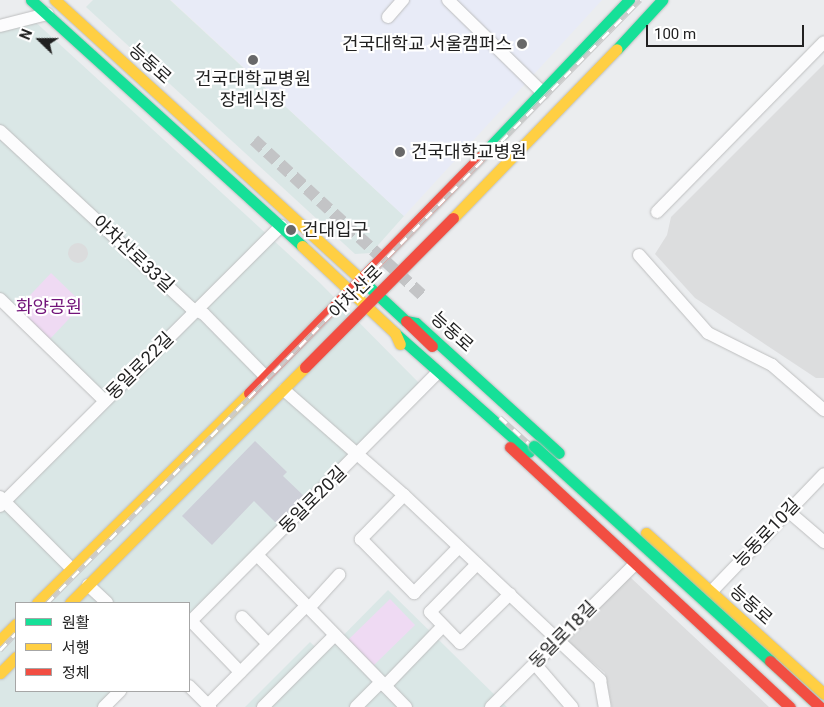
<!DOCTYPE html>
<html>
<head>
<meta charset="utf-8">
<style>
  body { margin:0 }
  #map { position:relative; width:824px; height:707px; overflow:hidden; background:#ebedef; font-family:Roboto,"Noto Sans KR",sans-serif }
  div>[style] { position:absolute }
  .residential>* { inset:0; background:#dcddde }
  .commercial>* { inset:0; background:#dae7e6 }
  .education>* { inset:0; background:#e8ebf7 }
  .construction>* { inset:0; background:#cdcfd8 }
  .park>* { inset:0; background:#efdaf3 }
  .parking>* { inset:0; background:#dbdcdd }
  .round { border-radius:50% }
  .street-tunnel>* { height:12px; margin-top:-6px; transform-origin:0; background:repeating-linear-gradient(90deg,#c3c4c6 0 12px,transparent 0 18px) }
  .roads { filter:drop-shadow(0 0 1px #bdbebf) drop-shadow(0 0 1px #bdbebf) }
  .street>* { height:12px; margin:-6px; padding:0 6px; transform-origin:6px; border-radius:6px; background:#fcfcfd }
  .fast>* { height:11px; margin:-5.5px; padding:0 5.5px; transform-origin:5.5px; border-radius:5.5px; background:#16e098 }
  .slow>* { height:11px; margin:-5.5px; padding:0 5.5px; transform-origin:5.5px; border-radius:5.5px; background:#ffcf43 }
  .jam>* { height:11px; margin:-5.5px; padding:0 5.5px; transform-origin:5.5px; border-radius:5.5px; background:#f24e42 }
  .rail>* { height:5px; margin-top:-2.5px; transform-origin:0; background:repeating-linear-gradient(90deg,#fff 0 9px,#cbcbcb 0 18px); box-sizing:border-box; border-block:1px solid #cbcbcb }
  .bridges { filter:drop-shadow(0 0 1px #a3c1b3) drop-shadow(0 0 1px #a3c1b3) }
  .fast-bridge>* { height:11px; margin:-5.5px; padding:0 5.5px; transform-origin:5.5px; border-radius:5.5px; background:#16e098 }
  .jam-bridge>* { height:11px; margin:-5.5px; padding:0 5.5px; transform-origin:5.5px; border-radius:5.5px; background:#f24e42 }
  .dots>* { width:14px; height:14px; translate:-50% -50%; box-sizing:border-box; border:2px solid #fff; border-radius:50% }
  span { translate:-50% -50%; white-space:nowrap; text-align:center; line-height:1.15; -webkit-text-stroke:4.5px #fff; paint-order:stroke }
  .poi-label { font-size:18px; color:#212121 }
  .right { translate:-100% -50%; text-align:right }
  .left { translate:0 -50%; text-align:left }
  .street-label { font-size:18px; color:#212121 }
  .park-label { font-size:18px; color:#72147a }
  .legend { position:absolute; left:15px; top:602px; width:175px; height:90px; box-sizing:border-box; background:#fff; border:1px solid #a6a6a6; margin:0; padding:6px 9px; list-style:none; font-size:15px; color:#212121 }
  .legend li { display:flex; align-items:center; gap:10px; height:25px }
  .legend b { width:25px; border:1px solid #a6a6a6 }
  .north { position:absolute; left:15px; top:15px; width:50px; height:50px; -webkit-text-stroke:4px #fff; paint-order:stroke; rotate:292deg; font-size:14px; font-weight:700; line-height:20px; text-align:center; color:#212121 }
  .north::after { content:''; display:block; margin:auto; width:18px; height:22px; background:#212121; clip-path:polygon(50% 0,100% 100%,50% 72%,0 100%) }
  .scale { position:absolute; left:646px; top:25px; width:158px; height:22px; box-sizing:border-box; border:2px solid #212121; border-top:0; padding-left:6px; font-size:15px; line-height:18px; white-space:nowrap; color:#212121; -webkit-text-stroke:4px #fff; paint-order:stroke }
</style>
</head>
<body>
<div id="map">
  <div class="residential">
    <i style="clip-path:polygon(824px 64px,824px 378px,816px 378px,695px 298px,655px 254px,667px 235px,671px 217px)"></i>
    <i style="clip-path:polygon(630px 577px,769px 707px,612px 707px,605px 673px,564px 638px)"></i>
  </div>
  <div class="commercial">
    <i style="clip-path:polygon(93px 0,170px 0,404px 216px,371px 253px,355px 254px,86px 7px)"></i>
    <i style="clip-path:polygon(31px 18px,320px 283px,421px 385px,189px 620px,189px 603px,16px 603px,16px 691px,119px 691px,103px 707px,0 707px,0 507px,108px 400px,0 295px,0 27px)"></i>
    <i style="clip-path:polygon(388px 590px,507px 707px,245px 707px,310px 642px,324px 655px)"></i>
  </div>
  <div class="education">
    <i style="clip-path:polygon(171px 0,602px 0,404px 216px)"></i>
  </div>
  <div class="construction">
    <i style="clip-path:polygon(255px 441px,287px 472px,283px 476px,304px 496px,277px 524px,254px 501px,212px 545px,182px 516px)"></i>
  </div>
  <div class="park">
    <i style="clip-path:polygon(51px 273px,83px 304px,49px 340px,17px 309px)"></i>
    <i style="clip-path:polygon(390px 599px,415px 625px,373px 666px,348px 640px)"></i>
  </div>
  <div class="parking">
    <i class="round" style="left:68px;top:243px;width:20px;height:20px"></i>
  </div>
  <div class="street-tunnel">
    <i style="left:254px;top:140px;width:231px;rotate:42.7deg"></i>
  </div>
  <div class="roads">
    <div class="street">
      <i style="left:448px;top:0;width:133px;rotate:44.4deg"></i>
      <i style="left:388px;top:17px;width:23px;rotate:-49deg"></i>
      <i style="left:0;top:26px;width:49px;rotate:-14.3deg"></i>
      <i style="left:0;top:131px;width:260px;rotate:42.8deg"></i>
      <i style="left:191px;top:308px;width:14px;rotate:25deg"></i>
      <i style="left:204px;top:314px;width:87px;rotate:45.5deg"></i>
      <i style="left:657px;top:212px;width:238px;rotate:-45.5deg"></i>
      <i style="left:639px;top:255px;width:104px;rotate:48.5deg"></i>
      <i style="left:708px;top:333px;width:72px;rotate:26.6deg"></i>
      <i style="left:772px;top:365px;width:69px;rotate:40.9deg"></i>
      <i style="left:0;top:299px;width:146px;rotate:44.2deg"></i>
      <i style="left:284px;top:390px;width:159px;rotate:41.2deg"></i>
      <i style="left:404px;top:495px;width:270px;rotate:43.3deg"></i>
      <i style="left:600px;top:680px;width:27px;rotate:80deg"></i>
      <i style="left:404px;top:495px;width:62px;rotate:134.3deg"></i>
      <i style="left:361px;top:539px;width:76px;rotate:45.5deg"></i>
      <i style="left:414px;top:593px;width:64px;rotate:-45.6deg"></i>
      <i style="left:0;top:497px;width:102px;rotate:45deg"></i>
      <i style="left:0;top:506px;width:397px;rotate:-44.9deg"></i>
      <i style="left:788px;top:511px;width:48px;rotate:40.7deg"></i>
      <i style="left:257px;top:555px;width:213px;rotate:45.6deg"></i>
      <i style="left:477px;top:564px;width:67px;rotate:134.4deg"></i>
      <i style="left:430px;top:612px;width:43px;rotate:45.9deg"></i>
      <i style="left:460px;top:643px;width:70px;rotate:-44.4deg"></i>
      <i style="left:88px;top:585px;width:26px;rotate:43deg"></i>
      <i style="left:711px;top:592px;width:163px;rotate:-46.2deg"></i>
      <i style="left:309px;top:608px;width:45px;rotate:-47.7deg"></i>
      <i style="left:242px;top:617px;width:37px;rotate:46deg"></i>
      <i style="left:191px;top:621px;width:71px;rotate:46.1deg"></i>
      <i style="left:189px;top:623px;width:348px;rotate:-45.2deg"></i>
      <i style="left:535px;top:664px;width:57px;rotate:49.3deg"></i>
      <i style="left:189px;top:686px;width:30px;rotate:45deg"></i>
      <i style="left:385px;top:686px;width:83px;rotate:-46deg"></i>
      <i style="left:208px;top:705px;width:139px;rotate:-45.3deg"></i>
      <i style="left:104px;top:707px;width:23px;rotate:-45deg"></i>
      <i style="left:263px;top:707px;width:102px;rotate:-45deg"></i>
      <i style="left:356px;top:707px;width:35px;rotate:-45deg"></i>
      <i style="left:491px;top:707px;width:203px;rotate:-44.8deg"></i>
    </div>
    <div class="fast">
      <i style="left:31px;top:0;width:366px;rotate:42.2deg"></i>
      <i style="left:617px;top:49px;width:67px;rotate:-47.4deg"></i>
      <i style="left:481px;top:156px;width:215px;rotate:-46.5deg"></i>
      <i style="left:366px;top:284px;width:54px;rotate:42.8deg"></i>
      <i style="left:406px;top:321px;width:10px;rotate:11deg"></i>
      <i style="left:416px;top:323px;width:193px;rotate:42.3deg"></i>
      <i style="left:395px;top:333px;width:179px;rotate:41.6deg"></i>
    </div>
    <div class="slow">
      <i style="left:55px;top:0;width:421px;rotate:42.4deg"></i>
      <i style="left:453px;top:218px;width:235px;rotate:-45.9deg"></i>
      <i style="left:302px;top:246px;width:127px;rotate:43.1deg"></i>
      <i style="left:395px;top:333px;width:12px;rotate:66deg"></i>
      <i style="left:646px;top:533px;width:240px;rotate:42.1deg"></i>
      <i style="left:37px;top:603px;width:298px;rotate:-44.7deg"></i>
      <i style="left:70px;top:603px;width:333px;rotate:-45.1deg"></i>
      <i style="left:0;top:640px;width:23px;rotate:-45deg"></i>
      <i style="left:0;top:673px;width:23px;rotate:-45deg"></i>
    </div>
    <div class="jam">
      <i style="left:406px;top:321px;width:36px;rotate:44deg"></i>
      <i style="left:305px;top:367px;width:210px;rotate:-45.2deg"></i>
      <i style="left:249px;top:393px;width:332px;rotate:-45.6deg"></i>
      <i style="left:510px;top:447px;width:382px;rotate:42.9deg"></i>
    </div>
  </div>
  <div class="rail">
    <i style="left:500px;top:417px;width:432px;rotate:42.2deg"></i>
    <i style="left:47px;top:603px;width:846px;rotate:-45.48deg"></i>
    <i style="left:0;top:650px;width:23px;rotate:-47deg"></i>
  </div>
  <div class="bridges">
    <div class="fast-bridge">
      <i style="left:534px;top:446px;width:319px;rotate:42.3deg"></i>
    </div>
    <div class="jam-bridge">
      <i style="left:770px;top:661px;width:68px;rotate:42.6deg"></i>
    </div>
  </div>
  <div class="dots">
    <i style="left:522px;top:44px;background:#686869"></i>
    <i style="left:253px;top:60px;background:#686869"></i>
    <i style="left:400px;top:152px;background:#686869"></i>
    <i style="left:291px;top:230px;background:#686869"></i>
  </div>
  <div class="poi-label">
    <span class="right" style="left:512px;top:44px">건국대학교 서울캠퍼스</span>
    <span style="left:253px;top:90px">건국대학교병원<br>장례식장</span>
    <span class="left" style="left:411px;top:152px">건국대학교병원</span>
    <span class="left" style="left:302px;top:230px">건대입구</span>
  </div>
  <div class="street-label">
    <span style="left:150px;top:64px;rotate:42deg">능동로</span>
    <span style="left:133px;top:254px;rotate:43deg">아차산로33길</span>
    <span style="left:356px;top:292px;rotate:-45deg">아차산로</span>
    <span style="left:452px;top:332px;rotate:42deg">능동로</span>
    <span style="left:140px;top:366px;rotate:-45deg">동일로22길</span>
    <span style="left:313px;top:500px;rotate:-45deg">동일로20길</span>
    <span style="left:767px;top:533px;rotate:-46deg">능동로10길</span>
    <span style="left:751px;top:605px;rotate:42deg">능동로</span>
    <span style="left:563px;top:635px;rotate:-45deg">동일로18길</span>
  </div>
  <div class="park-label">
    <span style="left:49px;top:307px">화양공원</span>
  </div>
  <ul class="legend">
  <li><b style="height:6px;background:#16e098"></b>원활</li>
  <li><b style="height:6px;background:#ffcf43"></b>서행</li>
  <li><b style="height:6px;background:#f24e42"></b>정체</li>
  </ul>
  <div class="north">N</div>
  <div class="scale">100 m</div>
</div>
</body>
</html>
